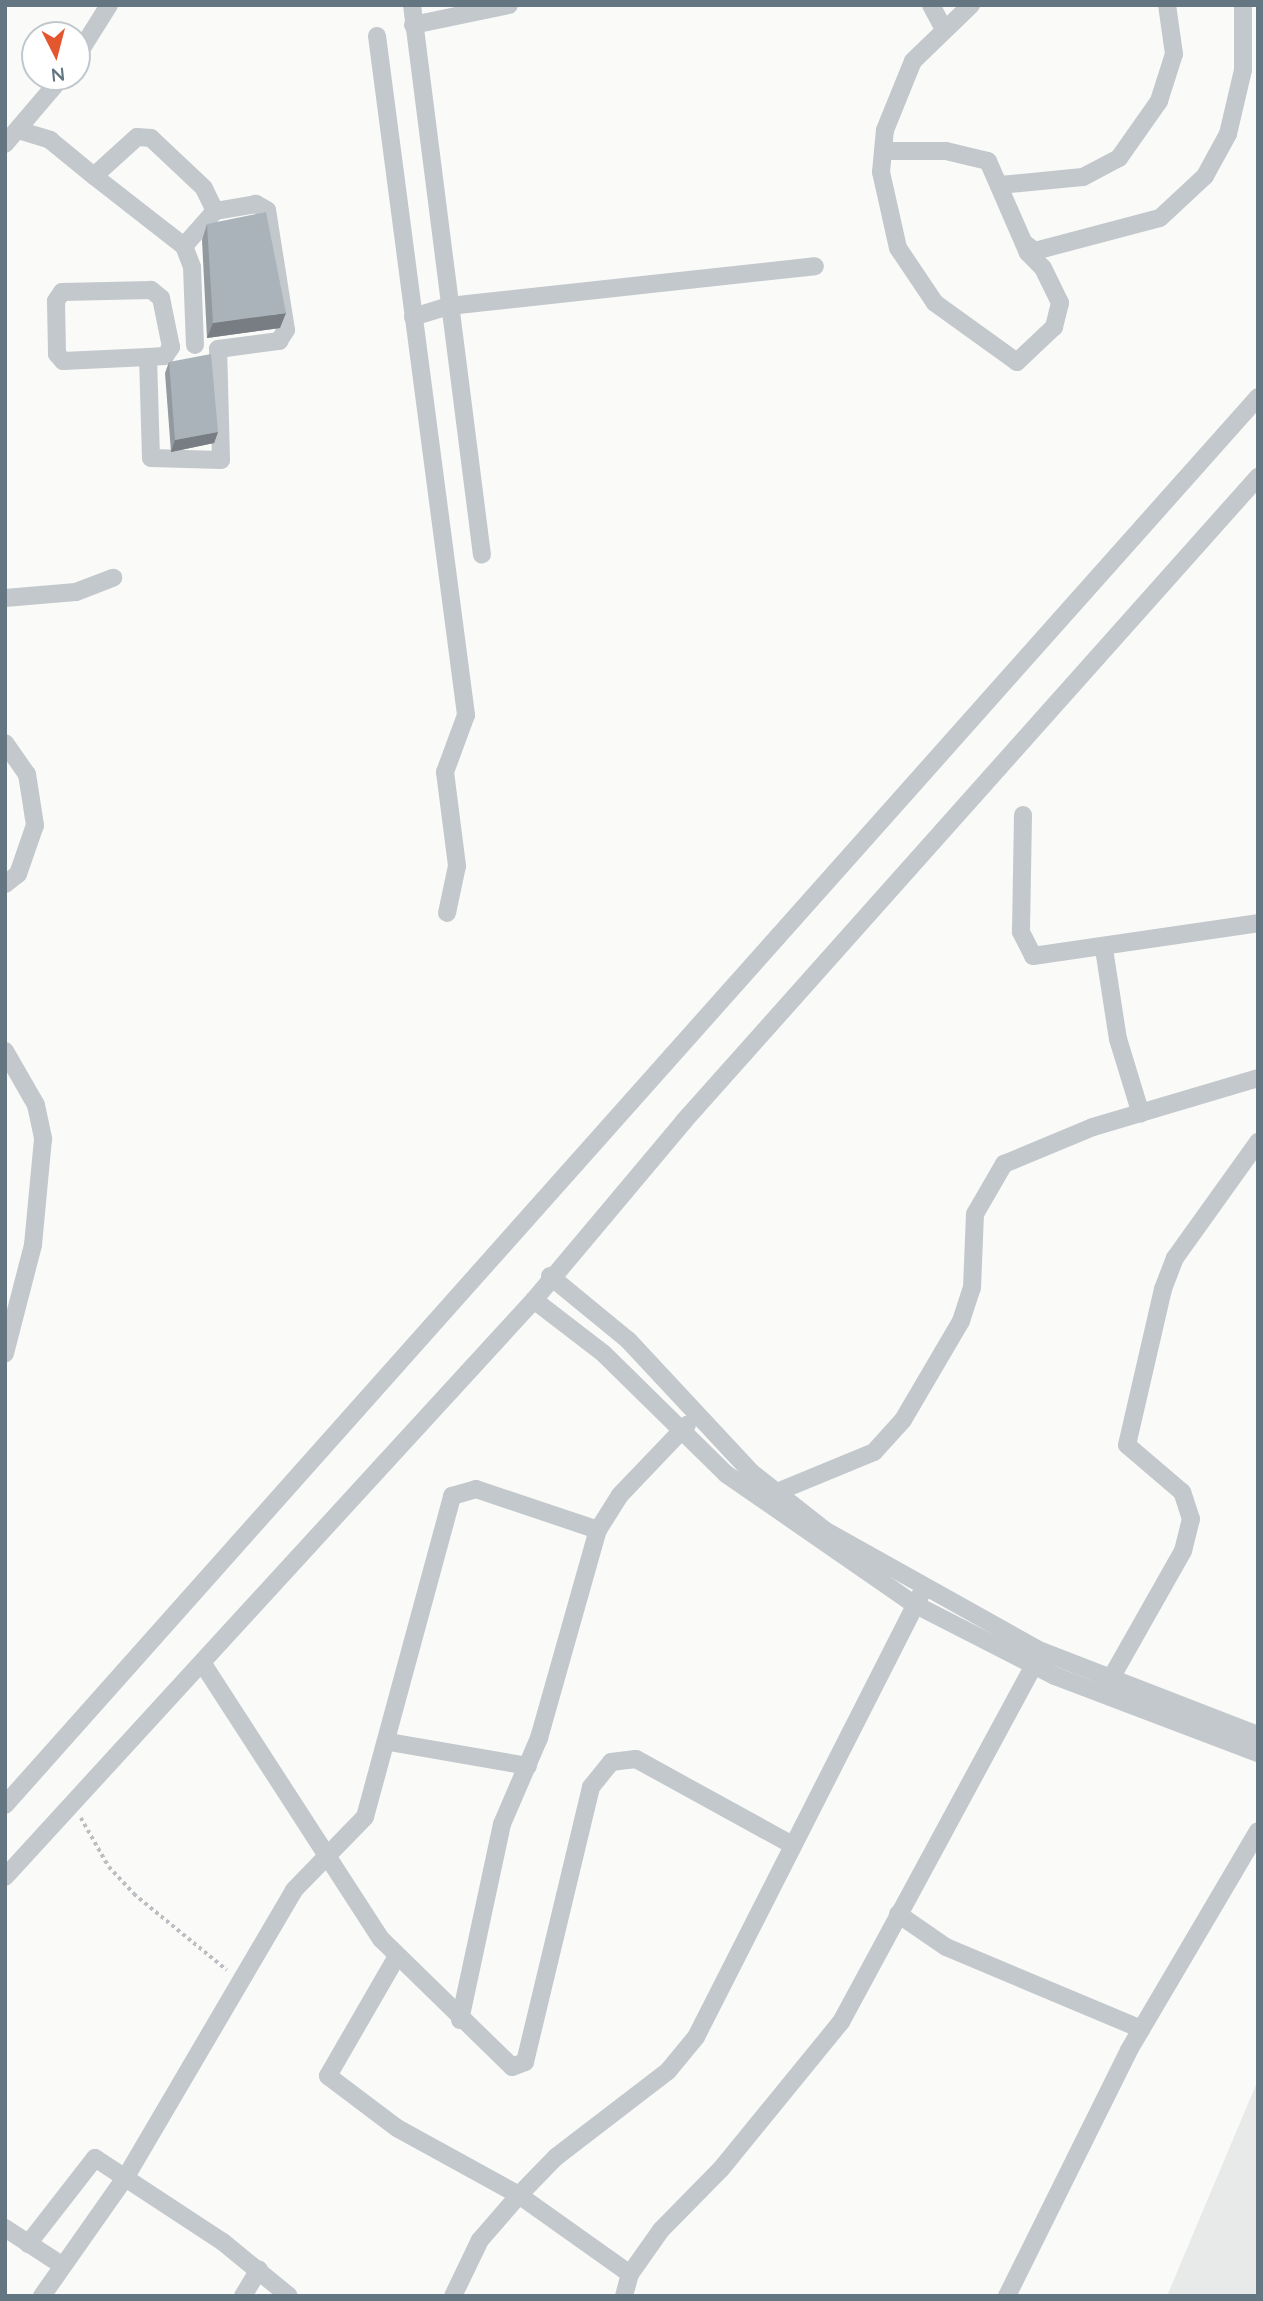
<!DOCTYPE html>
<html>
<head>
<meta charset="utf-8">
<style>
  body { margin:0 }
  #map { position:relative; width:1263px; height:2301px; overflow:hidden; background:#fafaf8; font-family:Quicksand,sans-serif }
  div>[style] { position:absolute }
  .built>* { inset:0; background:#e8e9e9 }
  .path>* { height:3.5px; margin-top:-1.75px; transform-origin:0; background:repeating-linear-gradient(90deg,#bbbfc2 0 3.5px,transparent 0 7px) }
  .minor>* { height:18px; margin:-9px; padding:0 9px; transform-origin:9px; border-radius:9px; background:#c3c8cc }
  .wall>* { inset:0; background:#929a9f }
  .shaded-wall>* { inset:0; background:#777d82 }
  .building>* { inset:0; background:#aab3b9 }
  span { translate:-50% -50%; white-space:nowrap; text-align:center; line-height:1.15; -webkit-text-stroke:7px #fff; paint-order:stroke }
  .frame { position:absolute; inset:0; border:7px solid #657683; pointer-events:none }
  .north { position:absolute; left:21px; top:21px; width:70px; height:70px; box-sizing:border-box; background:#fff; border:2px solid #c1c8cd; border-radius:50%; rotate:174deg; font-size:19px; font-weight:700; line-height:28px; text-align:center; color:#657683 }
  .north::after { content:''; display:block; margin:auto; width:24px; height:32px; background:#e4572e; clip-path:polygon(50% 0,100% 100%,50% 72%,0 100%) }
</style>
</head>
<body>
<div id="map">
  <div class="built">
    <i style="clip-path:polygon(1258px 2080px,1258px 2296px,1167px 2296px)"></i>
  </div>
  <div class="path">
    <i style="left:81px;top:1818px;width:56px;rotate:60.3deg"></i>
    <i style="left:109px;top:1867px;width:37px;rotate:47deg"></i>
    <i style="left:134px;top:1894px;width:120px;rotate:39.3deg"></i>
  </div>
  <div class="minor">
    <i style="left:412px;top:5px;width:554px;rotate:82.75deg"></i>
    <i style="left:931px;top:5px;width:27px;rotate:62deg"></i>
    <i style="left:413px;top:25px;width:98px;rotate:-11.8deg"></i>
    <i style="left:377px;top:36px;width:685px;rotate:82.53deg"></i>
    <i style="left:466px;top:715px;width:61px;rotate:110.2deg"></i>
    <i style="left:445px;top:772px;width:95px;rotate:82.7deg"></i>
    <i style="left:457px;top:866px;width:48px;rotate:102deg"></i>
    <i style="left:77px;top:56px;width:60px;rotate:-57.9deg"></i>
    <i style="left:18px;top:130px;width:34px;rotate:17deg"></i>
    <i style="left:50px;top:140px;width:57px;rotate:39.3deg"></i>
    <i style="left:94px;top:176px;width:114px;rotate:37.9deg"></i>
    <i style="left:184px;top:246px;width:47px;rotate:-48.5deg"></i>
    <i style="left:215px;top:211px;width:25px;rotate:-116deg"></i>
    <i style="left:204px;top:188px;width:73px;rotate:-136.7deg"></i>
    <i style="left:151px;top:138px;width:14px;rotate:-176deg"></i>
    <i style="left:137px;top:137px;width:58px;rotate:137.8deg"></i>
    <i style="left:5px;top:144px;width:88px;rotate:-49.6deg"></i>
    <i style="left:883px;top:151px;width:63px"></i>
    <i style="left:946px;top:151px;width:43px;rotate:13.4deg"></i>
    <i style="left:988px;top:161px;width:100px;rotate:66.5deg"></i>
    <i style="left:1028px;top:253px;width:21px;rotate:45deg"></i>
    <i style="left:1043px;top:268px;width:39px;rotate:64deg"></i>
    <i style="left:1060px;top:303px;width:25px;rotate:104deg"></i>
    <i style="left:1054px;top:327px;width:51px;rotate:136.6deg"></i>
    <i style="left:1017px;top:362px;width:101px;rotate:-144.3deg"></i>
    <i style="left:935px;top:303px;width:66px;rotate:-123.9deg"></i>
    <i style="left:898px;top:248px;width:78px;rotate:-102.6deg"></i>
    <i style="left:881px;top:172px;width:42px;rotate:-84.6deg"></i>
    <i style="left:885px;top:130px;width:74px;rotate:-67.9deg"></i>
    <i style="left:913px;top:61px;width:81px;rotate:-44deg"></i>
    <i style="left:1000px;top:185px;width:83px;rotate:-5.5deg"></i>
    <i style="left:1083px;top:177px;width:41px;rotate:-27.8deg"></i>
    <i style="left:1119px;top:158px;width:70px;rotate:-54.9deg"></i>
    <i style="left:1159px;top:101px;width:49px;rotate:-72.3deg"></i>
    <i style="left:1174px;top:54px;width:49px;rotate:-98.1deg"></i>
    <i style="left:1024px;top:243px;width:14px;rotate:36deg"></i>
    <i style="left:1035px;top:251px;width:129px;rotate:-14.8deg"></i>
    <i style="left:1160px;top:218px;width:62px;rotate:-43deg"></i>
    <i style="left:1205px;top:176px;width:48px;rotate:-61.3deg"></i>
    <i style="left:1228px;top:134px;width:66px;rotate:-76.8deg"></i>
    <i style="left:1243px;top:70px;width:65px;rotate:-90deg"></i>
    <i style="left:184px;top:246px;width:22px;rotate:69deg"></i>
    <i style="left:192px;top:267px;width:78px;rotate:87.8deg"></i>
    <i style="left:413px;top:317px;width:38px;rotate:-17deg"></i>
    <i style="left:449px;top:306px;width:368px;rotate:-6.2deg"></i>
    <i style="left:148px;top:357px;width:17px;rotate:-3deg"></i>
    <i style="left:165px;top:356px;width:11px;rotate:-56deg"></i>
    <i style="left:171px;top:347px;width:50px;rotate:-101.5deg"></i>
    <i style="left:161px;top:298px;width:13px;rotate:-141deg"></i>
    <i style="left:151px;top:290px;width:89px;rotate:178.7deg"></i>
    <i style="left:62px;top:292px;width:11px;rotate:124deg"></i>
    <i style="left:56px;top:301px;width:53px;rotate:88.9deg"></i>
    <i style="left:57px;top:354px;width:9px;rotate:49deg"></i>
    <i style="left:63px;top:361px;width:85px;rotate:-2.7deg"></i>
    <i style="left:148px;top:357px;width:101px;rotate:88.3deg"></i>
    <i style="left:151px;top:458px;width:70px;rotate:1.6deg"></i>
    <i style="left:221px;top:460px;width:111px;rotate:-91.5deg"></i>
    <i style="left:218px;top:349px;width:62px;rotate:-7.5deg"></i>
    <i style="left:279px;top:341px;width:13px;rotate:-58deg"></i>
    <i style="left:286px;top:330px;width:121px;rotate:-99deg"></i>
    <i style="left:267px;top:210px;width:13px;rotate:-151deg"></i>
    <i style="left:256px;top:204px;width:42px;rotate:170.3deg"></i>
    <i style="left:5px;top:598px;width:71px;rotate:-4.8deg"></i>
    <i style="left:76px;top:592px;width:40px;rotate:-21deg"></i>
    <i style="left:5px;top:743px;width:38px;rotate:55deg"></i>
    <i style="left:27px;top:774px;width:52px;rotate:81.1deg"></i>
    <i style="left:35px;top:825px;width:52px;rotate:109.1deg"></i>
    <i style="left:18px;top:874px;width:16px;rotate:142deg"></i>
    <i style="left:1023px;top:815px;width:117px;rotate:91deg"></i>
    <i style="left:1021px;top:932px;width:27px;rotate:63deg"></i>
    <i style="left:1033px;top:956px;width:227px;rotate:-8.3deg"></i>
    <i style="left:1104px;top:949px;width:91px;rotate:81.2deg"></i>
    <i style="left:1118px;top:1039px;width:78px;rotate:73deg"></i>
    <i style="left:5px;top:1051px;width:62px;rotate:60.1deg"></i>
    <i style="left:36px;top:1105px;width:35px;rotate:78deg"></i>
    <i style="left:43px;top:1139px;width:106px;rotate:95.4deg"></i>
    <i style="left:33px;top:1245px;width:112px;rotate:104.5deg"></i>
    <i style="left:550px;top:1276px;width:101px;rotate:39.4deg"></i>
    <i style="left:628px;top:1340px;width:180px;rotate:47deg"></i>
    <i style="left:751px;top:1472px;width:95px;rotate:38.2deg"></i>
    <i style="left:826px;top:1531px;width:246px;rotate:29.2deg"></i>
    <i style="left:1041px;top:1651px;width:233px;rotate:21.2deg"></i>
    <i style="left:534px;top:1300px;width:88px;rotate:37.6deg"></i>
    <i style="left:604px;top:1354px;width:171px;rotate:44.5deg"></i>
    <i style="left:726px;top:1474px;width:229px;rotate:34.7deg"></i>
    <i style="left:914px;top:1604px;width:158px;rotate:27.1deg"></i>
    <i style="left:1055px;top:1676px;width:217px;rotate:20.8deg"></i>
    <i style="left:777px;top:1492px;width:105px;rotate:-22.4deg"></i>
    <i style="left:874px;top:1452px;width:43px;rotate:-47.8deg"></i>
    <i style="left:903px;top:1420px;width:115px;rotate:-59.6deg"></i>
    <i style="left:961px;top:1321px;width:35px;rotate:-72deg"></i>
    <i style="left:972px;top:1288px;width:74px;rotate:-87.7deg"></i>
    <i style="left:975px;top:1214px;width:58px;rotate:-59.9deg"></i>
    <i style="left:1004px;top:1164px;width:96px;rotate:-22.6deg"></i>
    <i style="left:1093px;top:1127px;width:172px;rotate:-16.5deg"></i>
    <i style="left:203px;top:1664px;width:328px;rotate:57.1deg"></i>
    <i style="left:381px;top:1939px;width:183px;rotate:44.3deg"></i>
    <i style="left:512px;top:2067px;width:14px;rotate:-21deg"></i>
    <i style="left:525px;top:2062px;width:283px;rotate:-76.5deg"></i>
    <i style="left:591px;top:1787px;width:32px;rotate:-51deg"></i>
    <i style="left:611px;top:1762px;width:25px;rotate:-7deg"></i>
    <i style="left:636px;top:1759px;width:175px;rotate:28.8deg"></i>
    <i style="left:1106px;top:1687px;width:156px;rotate:-60.5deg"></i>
    <i style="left:1183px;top:1551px;width:33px;rotate:-76deg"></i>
    <i style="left:1191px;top:1519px;width:28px;rotate:-108deg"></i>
    <i style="left:1182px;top:1492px;width:72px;rotate:-139.5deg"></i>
    <i style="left:1127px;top:1445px;width:160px;rotate:-77deg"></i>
    <i style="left:1163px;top:1289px;width:33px;rotate:-69deg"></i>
    <i style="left:1175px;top:1258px;width:143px;rotate:-54.4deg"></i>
    <i style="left:389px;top:1742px;width:141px;rotate:9.8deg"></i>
    <i style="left:5px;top:1805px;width:1885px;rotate:-48.33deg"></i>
    <i style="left:5px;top:1877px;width:783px;rotate:-47.49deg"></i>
    <i style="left:534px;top:1300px;width:234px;rotate:-50deg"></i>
    <i style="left:684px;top:1121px;width:863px;rotate:-48.29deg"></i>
    <i style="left:898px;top:1914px;width:58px;rotate:34.5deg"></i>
    <i style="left:946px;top:1947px;width:212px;rotate:22.8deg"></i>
    <i style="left:396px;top:1958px;width:136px;rotate:120deg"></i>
    <i style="left:328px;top:2076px;width:86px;rotate:37deg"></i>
    <i style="left:397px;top:2128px;width:139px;rotate:28.8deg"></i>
    <i style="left:519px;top:2195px;width:60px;rotate:130.9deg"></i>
    <i style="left:480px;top:2240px;width:62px;rotate:115.7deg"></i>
    <i style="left:460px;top:2020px;width:200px;rotate:-77.9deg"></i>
    <i style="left:502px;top:1824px;width:94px;rotate:-66.7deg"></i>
    <i style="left:539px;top:1738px;width:216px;rotate:-74.2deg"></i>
    <i style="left:598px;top:1530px;width:41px;rotate:-57.8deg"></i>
    <i style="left:620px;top:1495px;width:97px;rotate:-46.3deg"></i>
    <i style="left:5px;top:2228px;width:69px;rotate:33.2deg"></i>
    <i style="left:28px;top:2244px;width:109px;rotate:-52.1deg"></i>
    <i style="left:95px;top:2158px;width:153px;rotate:33.3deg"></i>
    <i style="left:223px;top:2242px;width:85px;rotate:39.3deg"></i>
    <i style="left:630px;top:2274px;width:136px;rotate:-144.6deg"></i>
    <i style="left:519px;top:2195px;width:53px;rotate:-45.8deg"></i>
    <i style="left:556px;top:2157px;width:141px;rotate:-37.5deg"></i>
    <i style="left:668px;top:2071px;width:44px;rotate:-50.5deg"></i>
    <i style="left:696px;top:2037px;width:504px;rotate:-63.08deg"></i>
    <i style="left:42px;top:2296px;width:148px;rotate:-54.9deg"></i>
    <i style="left:127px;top:2175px;width:330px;rotate:-59.6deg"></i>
    <i style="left:294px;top:1890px;width:102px;rotate:-45.8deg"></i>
    <i style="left:365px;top:1817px;width:333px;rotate:-74.8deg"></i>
    <i style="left:452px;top:1496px;width:25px;rotate:-16deg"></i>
    <i style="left:476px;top:1489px;width:129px;rotate:18.6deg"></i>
    <i style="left:243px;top:2296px;width:31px;rotate:-59deg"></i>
    <i style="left:624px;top:2296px;width:23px;rotate:-75deg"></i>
    <i style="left:630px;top:2274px;width:54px;rotate:-54.8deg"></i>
    <i style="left:661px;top:2230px;width:86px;rotate:-45.5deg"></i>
    <i style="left:721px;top:2169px;width:190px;rotate:-50.8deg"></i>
    <i style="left:841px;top:2022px;width:415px;rotate:-61.6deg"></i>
    <i style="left:1007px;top:2296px;width:275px;rotate:-63.6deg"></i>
    <i style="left:1129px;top:2050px;width:254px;rotate:-59.5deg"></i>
  </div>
  <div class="wall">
    <i style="clip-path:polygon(207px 224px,280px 328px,207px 338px,202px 240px)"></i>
    <i style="clip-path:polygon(169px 362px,218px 432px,214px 443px,171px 452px,165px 373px)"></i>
  </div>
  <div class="shaded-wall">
    <i style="clip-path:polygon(286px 313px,280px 328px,207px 338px,213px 323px)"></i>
    <i style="clip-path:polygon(218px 432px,214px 443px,171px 452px,175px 440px)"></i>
  </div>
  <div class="building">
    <i style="clip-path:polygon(266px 212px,286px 313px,213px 323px,207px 224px)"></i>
    <i style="clip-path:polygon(211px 354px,218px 432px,175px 440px,169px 362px)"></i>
  </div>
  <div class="frame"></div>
  <div class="north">N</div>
</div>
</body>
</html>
